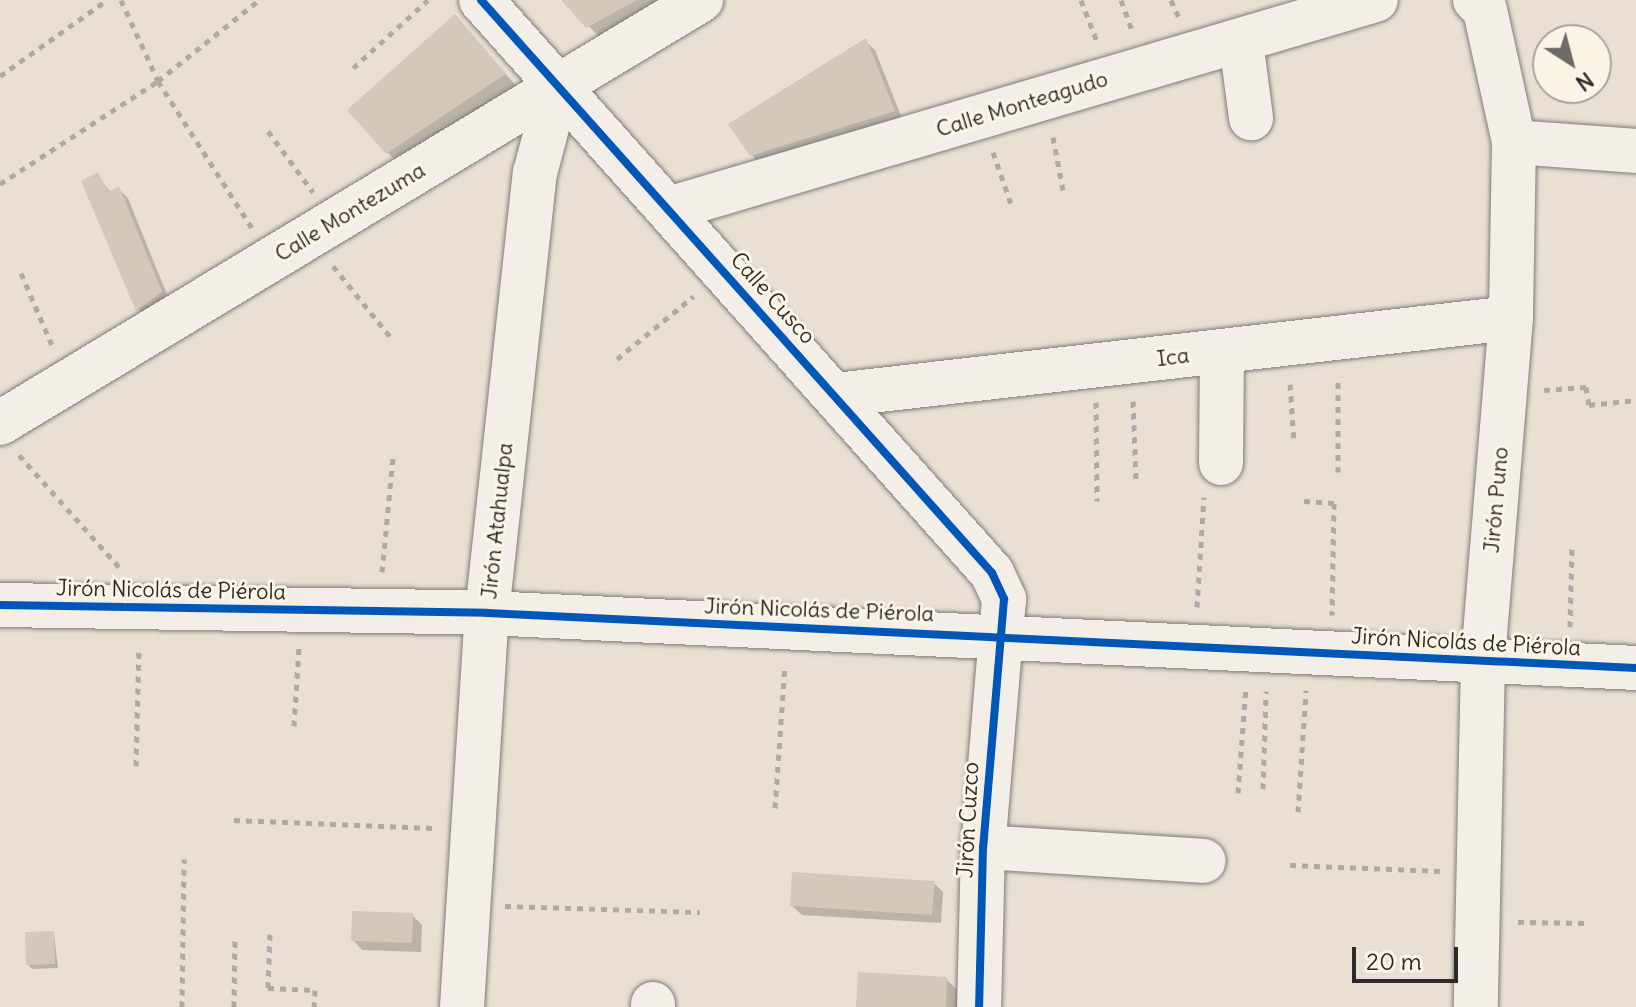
<!DOCTYPE html>
<html>
<head>
<meta charset="utf-8">
<style>
  body { margin:0 }
  #map { position:relative; width:1636px; height:1007px; overflow:hidden; background:#e9e0d3; font-family:Delius,sans-serif }
  div>[style] { position:absolute }
  .shadow>* { inset:0; background:#0003 }
  .building>* { inset:0; background:#d3c8ba }
  .path>* { height:5px; margin-top:-2.5px; transform-origin:0; background:repeating-linear-gradient(90deg,#aeaba7 0 6px,transparent 0 12px) }
  .roads { filter:drop-shadow(0 0 2px #807c77) drop-shadow(0 0 2px #807c77) }
  .minor>* { height:44px; margin:-22px; padding:0 22px; transform-origin:22px; border-radius:22px; background:#f3efe8 }
  .cycleway>* { height:8px; margin:-4px; padding:0 4px; transform-origin:4px; border-radius:4px; background:#0057b8 }
  span { translate:-50% -50%; white-space:nowrap; text-align:center; line-height:1.15; -webkit-text-stroke:6px #fcf5e5; paint-order:stroke }
  .street-label { font-size:22px; color:#2b2b2b }
  .north { position:absolute; left:1532px; top:24px; width:80px; height:80px; box-sizing:border-box; background:#fcf5e5; border:2px solid #a8a49b; border-radius:50%; rotate:144deg; font-size:22px; font-weight:700; line-height:32px; text-align:center; color:#2b2b2b }
  .north::after { content:''; display:block; margin:auto; width:28px; height:36px; background:#6e6a66; clip-path:polygon(50% 0,100% 100%,50% 72%,0 100%) }
  .scale { position:absolute; left:1352px; top:947px; width:106px; height:36px; box-sizing:border-box; border:4px solid #2b2b2b; border-top:0; padding-left:10px; font-size:24px; line-height:28px; white-space:nowrap; color:#2b2b2b; -webkit-text-stroke:6px #fcf5e5; paint-order:stroke }
</style>
</head>
<body>
<div id="map">
  <div class="shadow">
    <i style="clip-path:polygon(564px 0,676px 0,602px 40px)"></i>
    <i style="clip-path:polygon(468px 31px,518px 88px,401px 166px,387px 152px)"></i>
    <i style="clip-path:polygon(865px 41px,875px 50px,903px 121px,761px 165px,752px 155px)"></i>
    <i style="clip-path:polygon(97px 175px,111px 193px,119px 189px,128px 198px,170px 302px,147px 319px,138px 309px)"></i>
    <i style="clip-path:polygon(934px 883px,943px 892px,941px 923px,802px 915px,792px 906px)"></i>
    <i style="clip-path:polygon(412px 915px,422px 925px,421px 952px,362px 950px,353px 940px)"></i>
    <i style="clip-path:polygon(54px 933px,58px 968px,32px 969px,28px 964px)"></i>
    <i style="clip-path:polygon(946px 979px,960px 993px,960px 1007px,858px 1007px)"></i>
  </div>
  <div class="building">
    <i style="clip-path:polygon(561px 0,637px 0,586px 28px)"></i>
    <i style="clip-path:polygon(455px 14px,506px 74px,386px 154px,347px 110px)"></i>
    <i style="clip-path:polygon(866px 38px,895px 111px,750px 156px,728px 124px)"></i>
    <i style="clip-path:polygon(98px 172px,108px 192px,119px 186px,162px 292px,136px 311px,81px 181px)"></i>
    <i style="clip-path:polygon(792px 872px,935px 881px,932px 915px,790px 906px)"></i>
    <i style="clip-path:polygon(352px 911px,413px 913px,412px 943px,351px 941px)"></i>
    <i style="clip-path:polygon(54px 931px,55px 964px,26px 965px,25px 932px)"></i>
    <i style="clip-path:polygon(858px 972px,947px 977px,946px 1007px,856px 1007px)"></i>
  </div>
  <div class="path">
    <i style="left:121px;top:0;width:89px;rotate:65.4deg"></i>
    <i style="left:158px;top:81px;width:174px;rotate:57.4deg"></i>
    <i style="left:1081px;top:0;width:47px;rotate:68.9deg"></i>
    <i style="left:1121px;top:0;width:35px;rotate:70deg"></i>
    <i style="left:1171px;top:0;width:20px;rotate:66deg"></i>
    <i style="left:353px;top:68px;width:101px;rotate:-42.2deg"></i>
    <i style="left:0;top:76px;width:131px;rotate:-35.4deg"></i>
    <i style="left:268px;top:131px;width:76px;rotate:53.6deg"></i>
    <i style="left:1053px;top:137px;width:59px;rotate:79.3deg"></i>
    <i style="left:993px;top:152px;width:55px;rotate:70.9deg"></i>
    <i style="left:0;top:184px;width:189px;rotate:-33.1deg"></i>
    <i style="left:158px;top:81px;width:129px;rotate:-38.7deg"></i>
    <i style="left:333px;top:266px;width:95px;rotate:51deg"></i>
    <i style="left:21px;top:273px;width:78px;rotate:66.7deg"></i>
    <i style="left:617px;top:359px;width:99px;rotate:-39.3deg"></i>
    <i style="left:1290px;top:384px;width:58px;rotate:86.1deg"></i>
    <i style="left:1544px;top:390px;width:42px;rotate:-4.1deg"></i>
    <i style="left:1586px;top:387px;width:18px;rotate:81deg"></i>
    <i style="left:1589px;top:405px;width:47px;rotate:-6.1deg"></i>
    <i style="left:1133px;top:401px;width:79px;rotate:87.8deg"></i>
    <i style="left:1096px;top:402px;width:99px;rotate:89.4deg"></i>
    <i style="left:19px;top:455px;width:150px;rotate:48.2deg"></i>
    <i style="left:1338px;top:472px;width:95px;rotate:-90deg"></i>
    <i style="left:1304px;top:501px;width:30px;rotate:4deg"></i>
    <i style="left:1334px;top:503px;width:112px;rotate:91deg"></i>
    <i style="left:382px;top:572px;width:116px;rotate:-84.5deg"></i>
    <i style="left:1197px;top:607px;width:110px;rotate:-86.4deg"></i>
    <i style="left:1570px;top:627px;width:83px;rotate:-88.6deg"></i>
    <i style="left:294px;top:726px;width:79px;rotate:-86.4deg"></i>
    <i style="left:136px;top:766px;width:119px;rotate:-88.6deg"></i>
    <i style="left:1263px;top:789px;width:98px;rotate:-88.2deg"></i>
    <i style="left:1238px;top:793px;width:107px;rotate:-85.7deg"></i>
    <i style="left:775px;top:808px;width:142px;rotate:-86deg"></i>
    <i style="left:1298px;top:812px;width:122px;rotate:-86.2deg"></i>
    <i style="left:234px;top:820px;width:199px;rotate:2.3deg"></i>
    <i style="left:1290px;top:865px;width:151px;rotate:2.3deg"></i>
    <i style="left:505px;top:906px;width:195px;rotate:1.8deg"></i>
    <i style="left:1518px;top:922px;width:71px;rotate:0.8deg"></i>
    <i style="left:270px;top:934px;width:54px;rotate:92.1deg"></i>
    <i style="left:268px;top:988px;width:47px;rotate:2.4deg"></i>
    <i style="left:315px;top:990px;width:17px;rotate:93deg"></i>
    <i style="left:182px;top:1007px;width:148px;rotate:-89.2deg"></i>
    <i style="left:234px;top:1007px;width:69px;rotate:-89.2deg"></i>
  </div>
  <div class="roads">
    <div class="minor">
      <i style="left:481px;top:0;width:768px;rotate:48.27deg"></i>
      <i style="left:992px;top:573px;width:29px;rotate:65deg"></i>
      <i style="left:1004px;top:599px;width:249px;rotate:94.8deg"></i>
      <i style="left:983px;top:847px;width:160px;rotate:91.4deg"></i>
      <i style="left:1475px;top:0;width:14px;rotate:45deg"></i>
      <i style="left:1485px;top:10px;width:135px;rotate:77.6deg"></i>
      <i style="left:1514px;top:142px;width:176px;rotate:91deg"></i>
      <i style="left:1511px;top:318px;width:344px;rotate:94.7deg"></i>
      <i style="left:1483px;top:661px;width:346px;rotate:91.2deg"></i>
      <i style="left:1241px;top:41px;width:78px;rotate:82.6deg"></i>
      <i style="left:1514px;top:142px;width:122px;rotate:4.2deg"></i>
      <i style="left:668px;top:209px;width:738px;rotate:-16.45deg"></i>
      <i style="left:836px;top:395px;width:679px;rotate:-6.51deg"></i>
      <i style="left:0;top:423px;width:819px;rotate:-31.11deg"></i>
      <i style="left:1221px;top:463px;width:112px;rotate:-89.5deg"></i>
      <i style="left:0;top:605px;width:487px;rotate:0.9deg"></i>
      <i style="left:487px;top:613px;width:1150px;rotate:2.74deg"></i>
      <i style="left:983px;top:847px;width:221px;rotate:3.6deg"></i>
      <i style="left:462px;top:1007px;width:395px;rotate:-86.4deg"></i>
      <i style="left:487px;top:613px;width:443px;rotate:-83.8deg"></i>
      <i style="left:535px;top:173px;width:90px;rotate:-75.2deg"></i>
      <i style="left:653px;top:1007px;width:3px;rotate:-90deg"></i>
    </div>
  </div>
  <div class="cycleway">
    <i style="left:481px;top:0;width:768px;rotate:48.27deg"></i>
    <i style="left:992px;top:573px;width:29px;rotate:65deg"></i>
    <i style="left:1004px;top:599px;width:249px;rotate:94.8deg"></i>
    <i style="left:983px;top:847px;width:160px;rotate:91.4deg"></i>
    <i style="left:0;top:605px;width:487px;rotate:0.9deg"></i>
    <i style="left:487px;top:613px;width:1150px;rotate:2.74deg"></i>
  </div>
  <div class="street-label">
    <span style="left:1022px;top:104px;rotate:-17deg">Calle Monteagudo</span>
    <span style="left:350px;top:212px;rotate:-31deg">Calle Montezuma</span>
    <span style="left:773px;top:298px;rotate:48deg">Calle Cusco</span>
    <span style="left:1173px;top:357px;rotate:-7deg">Ica</span>
    <span style="left:1496px;top:500px;rotate:-85deg">Jirón Puno</span>
    <span style="left:497px;top:521px;rotate:-84deg">Jirón Atahualpa</span>
    <span style="left:171px;top:590px;rotate:1deg">Jirón Nicolás de Piérola</span>
    <span style="left:819px;top:610px;rotate:2deg">Jirón Nicolás de Piérola</span>
    <span style="left:1466px;top:642px;rotate:3deg">Jirón Nicolás de Piérola</span>
    <span style="left:968px;top:820px;rotate:-87deg">Jirón Cuzco</span>
  </div>
  <div class="north">N</div>
  <div class="scale">20 m</div>
</div>
</body>
</html>
